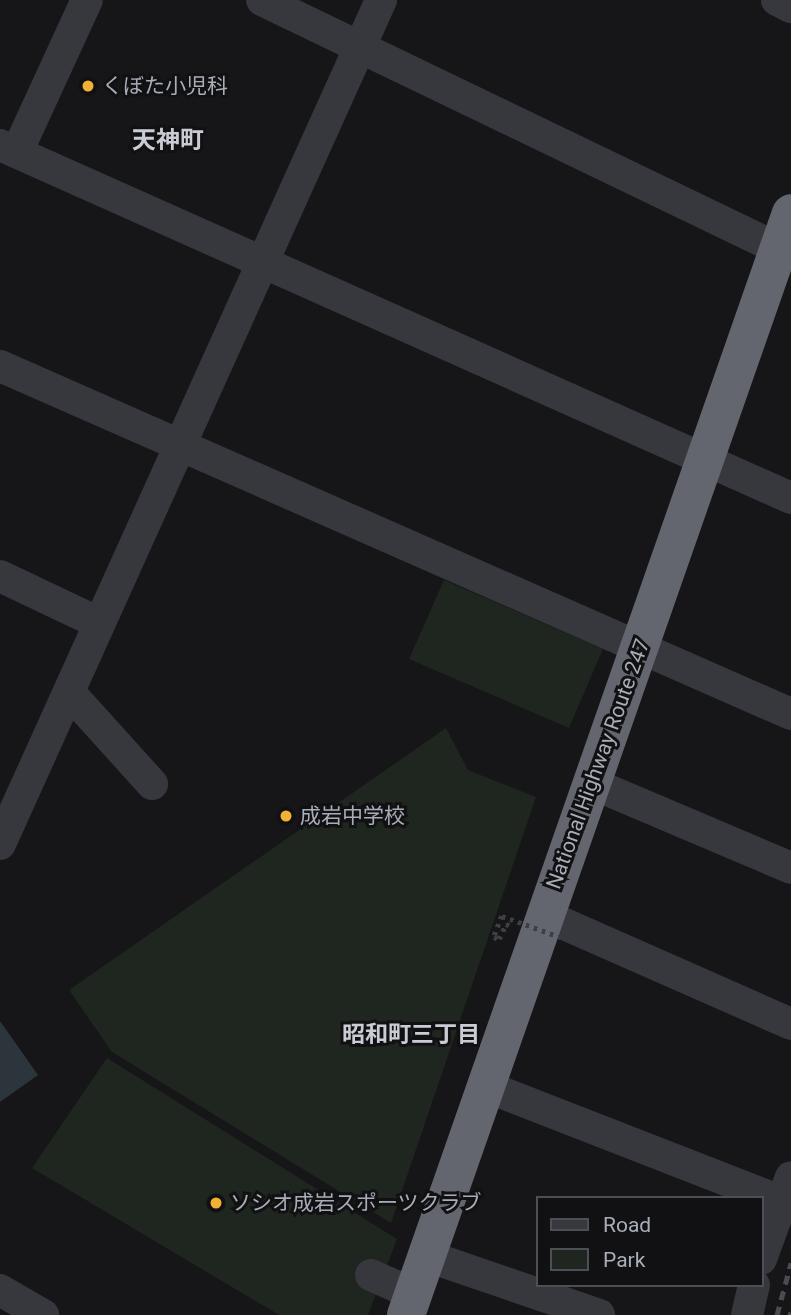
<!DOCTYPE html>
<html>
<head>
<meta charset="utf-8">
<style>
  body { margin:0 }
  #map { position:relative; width:791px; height:1315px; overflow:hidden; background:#161618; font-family:Roboto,"Noto Sans JP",sans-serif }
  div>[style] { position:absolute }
  .green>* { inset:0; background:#1e261f }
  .water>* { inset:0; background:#2c353c }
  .path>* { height:4.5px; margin-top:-2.25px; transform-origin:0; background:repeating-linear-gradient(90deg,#3d3f44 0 3.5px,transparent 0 8.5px) }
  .minor>* { height:32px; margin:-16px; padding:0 16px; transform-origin:16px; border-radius:16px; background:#37383d }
  .highway>* { height:38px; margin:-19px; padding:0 19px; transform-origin:19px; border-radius:19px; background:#63666e }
  .rail>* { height:5px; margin-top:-2.5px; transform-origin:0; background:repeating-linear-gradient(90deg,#4a4c52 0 9px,transparent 0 16px) }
  .path-bridge>* { height:4.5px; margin-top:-2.25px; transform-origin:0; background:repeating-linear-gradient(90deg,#3d3f44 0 3.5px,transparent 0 8.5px) }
  .dots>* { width:19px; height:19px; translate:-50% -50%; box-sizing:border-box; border:4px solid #111113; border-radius:50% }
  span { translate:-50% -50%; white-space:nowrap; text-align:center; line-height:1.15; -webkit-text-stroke:6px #111113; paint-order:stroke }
  .poi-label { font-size:21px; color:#a8adb8 }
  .left { translate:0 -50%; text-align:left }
  .street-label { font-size:21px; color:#a8adb8 }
  .neighbourhood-label { font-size:23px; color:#c9ccd4; font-weight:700 }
  .quarter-label { font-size:24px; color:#c9ccd4; font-weight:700 }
  .legend { position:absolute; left:536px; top:1196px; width:228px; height:91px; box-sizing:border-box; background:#111113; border:2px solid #4d4f55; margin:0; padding:9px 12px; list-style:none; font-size:21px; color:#a8adb8 }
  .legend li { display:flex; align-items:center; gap:14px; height:35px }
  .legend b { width:35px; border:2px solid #4d4f55 }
</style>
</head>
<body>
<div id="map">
  <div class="green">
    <i style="clip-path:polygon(444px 580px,603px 649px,569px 728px,409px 659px)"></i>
    <i style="clip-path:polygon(446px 728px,468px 770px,536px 797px,391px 1223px,112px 1052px,69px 990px)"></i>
    <i style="clip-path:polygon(107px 1058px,397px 1239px,368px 1315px,279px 1315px,32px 1168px)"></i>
  </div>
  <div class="water">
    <i style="clip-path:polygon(0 1021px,38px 1075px,0 1102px)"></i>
  </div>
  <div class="path">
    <i style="left:502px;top:916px;width:22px;rotate:111deg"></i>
    <i style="left:494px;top:937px;width:5px;rotate:22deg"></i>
    <i style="left:499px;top:939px;width:17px;rotate:-65deg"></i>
    <i style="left:506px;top:924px;width:5px;rotate:22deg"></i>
  </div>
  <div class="minor">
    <i style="left:262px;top:0;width:574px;rotate:25.72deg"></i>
    <i style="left:777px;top:0;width:16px;rotate:27deg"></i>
    <i style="left:0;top:145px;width:866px;rotate:24.05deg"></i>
    <i style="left:17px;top:152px;width:167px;rotate:-65.3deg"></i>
    <i style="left:0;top:366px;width:864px;rotate:23.75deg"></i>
    <i style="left:0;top:576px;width:110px;rotate:25.4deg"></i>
    <i style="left:69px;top:692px;width:124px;rotate:47.9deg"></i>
    <i style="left:591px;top:783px;width:217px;rotate:23deg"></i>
    <i style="left:0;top:844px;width:926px;rotate:-65.7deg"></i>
    <i style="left:544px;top:915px;width:270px;rotate:23.8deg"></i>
    <i style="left:485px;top:1086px;width:320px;rotate:21.3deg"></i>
    <i style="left:427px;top:1256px;width:182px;rotate:18.9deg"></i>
    <i style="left:761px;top:1259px;width:87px;rotate:-69.9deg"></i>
    <i style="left:371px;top:1275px;width:46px;rotate:24.3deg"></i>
    <i style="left:0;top:1290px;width:50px;rotate:30.2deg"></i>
    <i style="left:747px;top:1315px;width:31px;rotate:-77deg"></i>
  </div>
  <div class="highway">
    <i style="left:406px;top:1315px;width:1167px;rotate:-70.74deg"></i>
  </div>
  <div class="rail">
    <i style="left:777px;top:1315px;width:54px;rotate:-74.9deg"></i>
    <i style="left:790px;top:1315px;width:3px;rotate:-72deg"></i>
  </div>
  <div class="path-bridge">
    <i style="left:502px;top:916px;width:62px;rotate:19.9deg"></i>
  </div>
  <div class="dots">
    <i style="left:88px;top:86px;background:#f2b134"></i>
    <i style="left:286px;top:816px;background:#f2b134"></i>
    <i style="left:216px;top:1203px;background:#f2b134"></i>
  </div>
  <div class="poi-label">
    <span class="left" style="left:102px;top:86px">くぼた小児科</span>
    <span class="left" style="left:300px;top:816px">成岩中学校</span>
    <span class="left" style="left:230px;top:1203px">ソシオ成岩スポーツクラブ</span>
  </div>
  <div class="street-label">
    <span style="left:598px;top:764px;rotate:-70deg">National Highway Route 247</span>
  </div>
  <div class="neighbourhood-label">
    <span style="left:411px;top:1035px">昭和町三丁目</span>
  </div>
  <div class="quarter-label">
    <span style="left:168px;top:141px">天神町</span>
  </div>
  <ul class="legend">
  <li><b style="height:9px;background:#37383d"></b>Road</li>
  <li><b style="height:19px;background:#1e261f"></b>Park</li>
  </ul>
</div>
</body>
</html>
